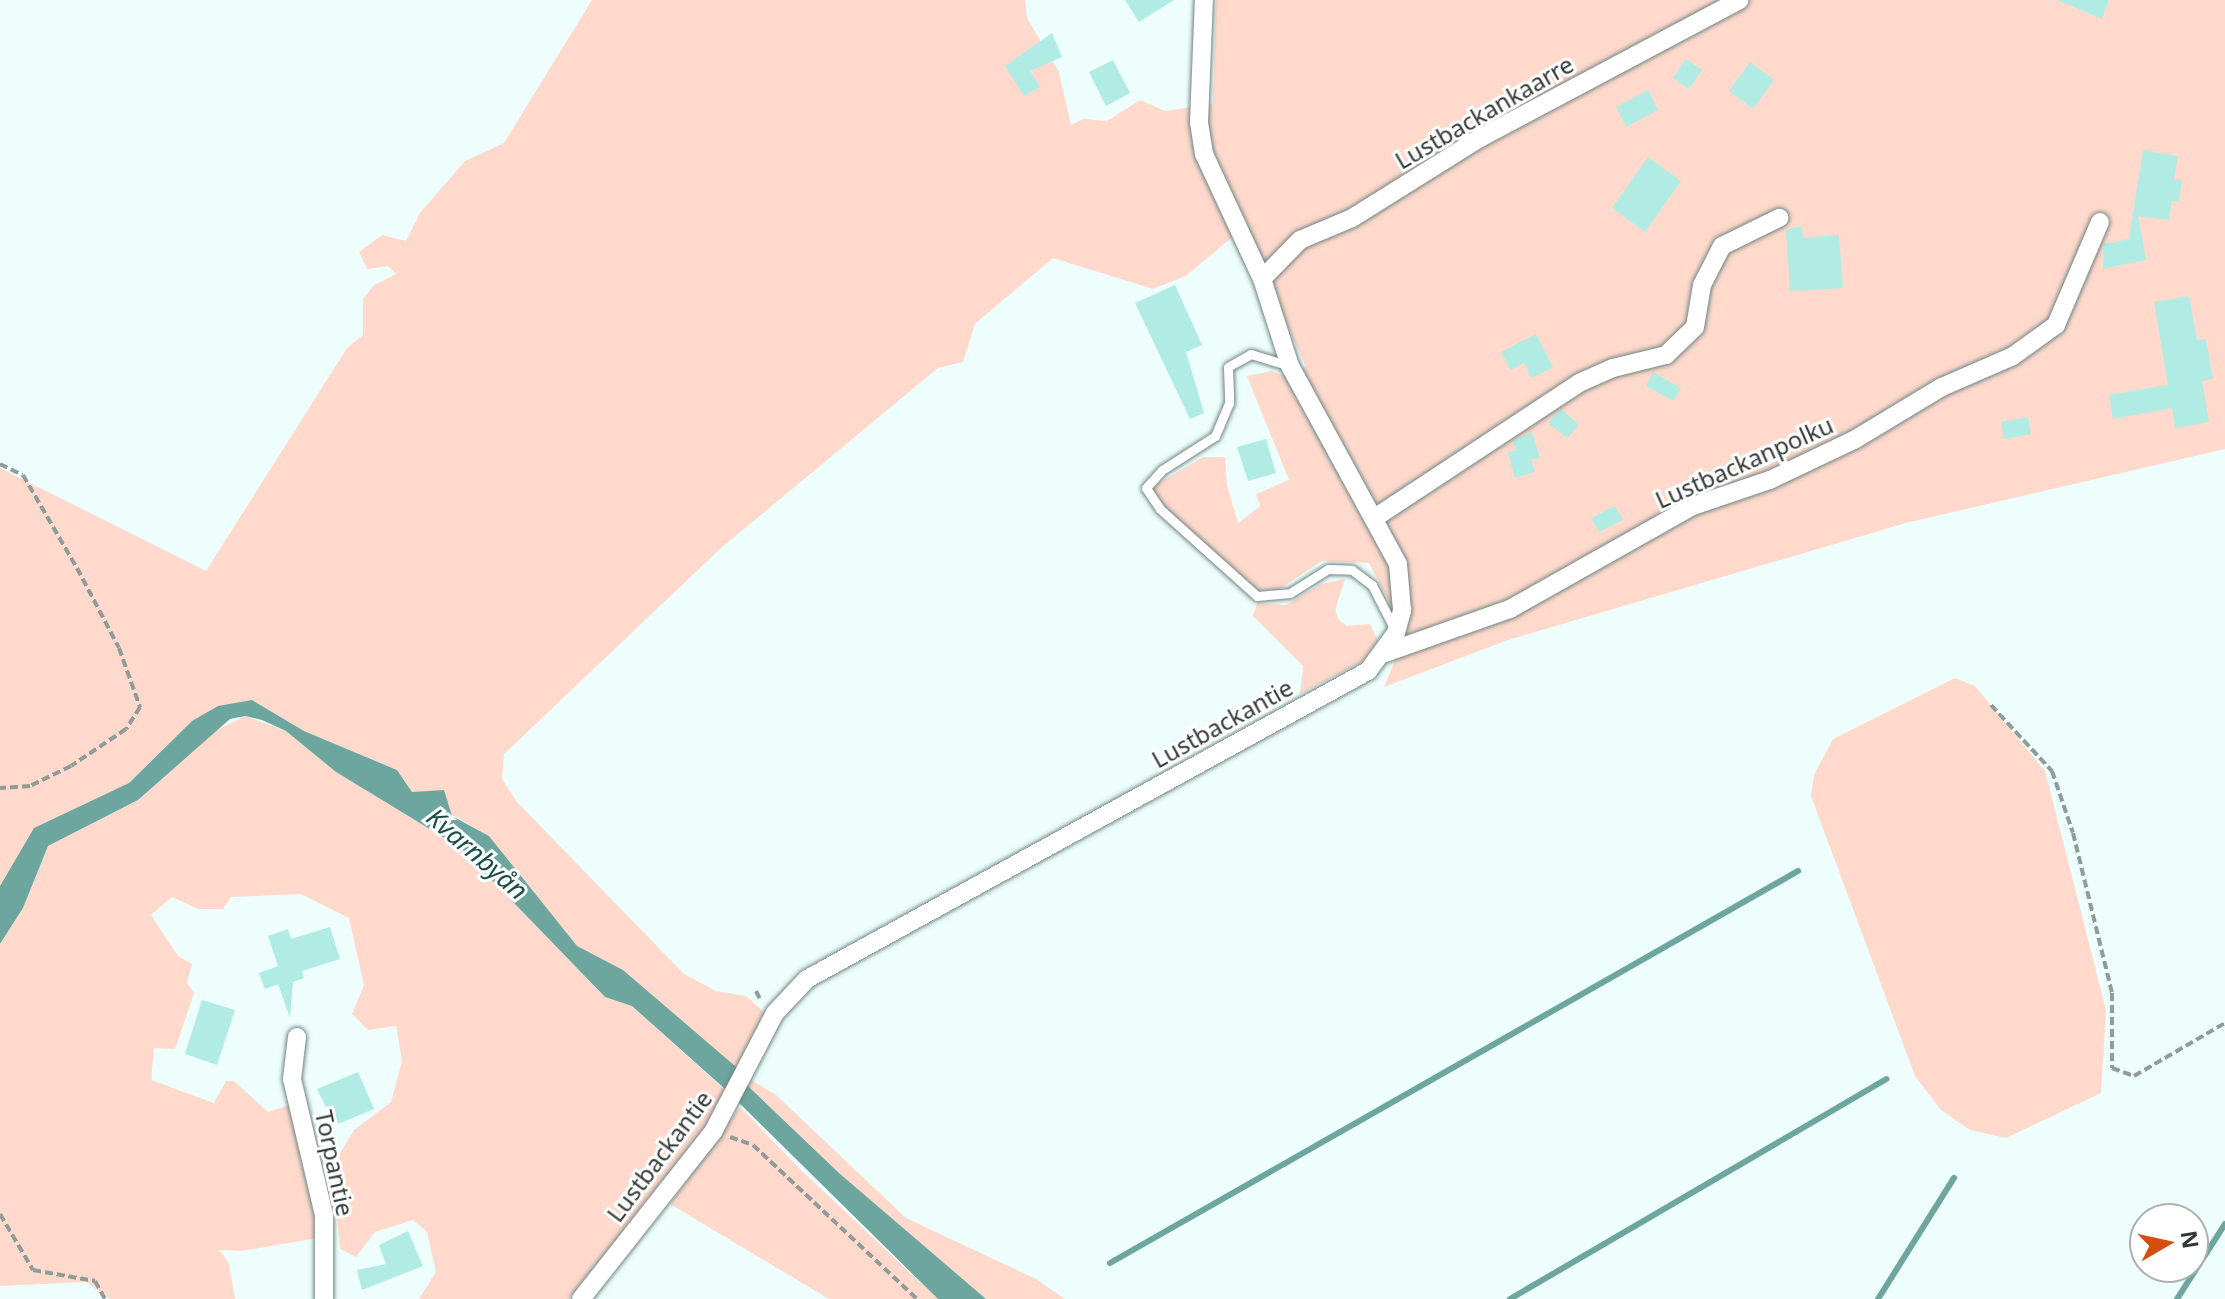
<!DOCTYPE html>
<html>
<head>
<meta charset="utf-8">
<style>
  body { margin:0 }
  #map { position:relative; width:2225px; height:1299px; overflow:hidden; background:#edfefc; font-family:"Noto Sans",sans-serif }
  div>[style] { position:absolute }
  .green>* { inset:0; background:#fed9cc }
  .water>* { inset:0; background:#6da69f }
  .stream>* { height:6px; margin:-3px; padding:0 3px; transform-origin:3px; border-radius:3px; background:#6da69f }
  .building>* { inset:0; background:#b1ece4 }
  .path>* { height:4px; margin-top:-2px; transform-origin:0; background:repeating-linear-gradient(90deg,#8f9c9a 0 8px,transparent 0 12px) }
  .roads { filter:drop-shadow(0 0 2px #718582) drop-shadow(0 0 2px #718582) }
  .service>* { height:9px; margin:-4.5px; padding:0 4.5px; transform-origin:4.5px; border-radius:4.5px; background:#fff }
  .minor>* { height:18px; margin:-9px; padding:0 9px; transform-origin:9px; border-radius:9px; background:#fff }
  span { translate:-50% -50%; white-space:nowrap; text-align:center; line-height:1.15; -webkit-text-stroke:6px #fff; paint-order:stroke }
  .street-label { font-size:24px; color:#313a38 }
  .water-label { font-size:26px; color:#1b4d48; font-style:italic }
  .north { position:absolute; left:2129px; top:1203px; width:80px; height:80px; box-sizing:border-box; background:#fff; border:2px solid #adb0af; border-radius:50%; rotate:81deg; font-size:22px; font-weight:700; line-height:32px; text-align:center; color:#313a38 }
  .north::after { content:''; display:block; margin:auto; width:28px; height:36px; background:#d44e12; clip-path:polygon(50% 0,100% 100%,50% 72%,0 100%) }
</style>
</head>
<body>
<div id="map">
  <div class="green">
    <i style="clip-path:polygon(592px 0,1025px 0,1027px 18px,1059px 72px,1071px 125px,1083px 119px,1107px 121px,1140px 100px,1165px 111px,1213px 104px,1216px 0,2225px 0,2225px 449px,1906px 523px,1508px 640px,1384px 687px,1406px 634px,1369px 563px,1322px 561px,1278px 590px,1259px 590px,1215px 558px,1155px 496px,1154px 486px,1203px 457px,1225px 457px,1227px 485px,1238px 523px,1260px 506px,1256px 494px,1289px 480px,1247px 376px,1271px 371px,1288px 377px,1306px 367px,1243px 228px,1186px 276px,1153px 289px,1053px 258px,975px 324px,963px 362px,938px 368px,721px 548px,504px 754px,502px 779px,517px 802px,684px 974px,716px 991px,746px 996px,768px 1016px,740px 1073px,623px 970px,577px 947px,489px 836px,412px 792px,397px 770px,304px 731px,252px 700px,192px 721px,129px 783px,35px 828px,0 886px,0 468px,206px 571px,347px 348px,363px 335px,363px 299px,373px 286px,396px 274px,388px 266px,367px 269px,359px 252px,382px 235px,406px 241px,420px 213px,465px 161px,504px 143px)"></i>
    <i style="clip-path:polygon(1345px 579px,1335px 610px,1339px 620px,1347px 626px,1370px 624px,1379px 643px,1361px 662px,1300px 694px,1303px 666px,1253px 616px,1257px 603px,1286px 605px,1321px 584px)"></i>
    <i style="clip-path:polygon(1955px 678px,1975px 686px,2045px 771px,2106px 1010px,2101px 1093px,2006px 1138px,1970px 1130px,1941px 1110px,1915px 1076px,1811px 796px,1814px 775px,1833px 739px)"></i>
    <i style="clip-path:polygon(245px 716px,286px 731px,336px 772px,461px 848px,605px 997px,632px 1006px,727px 1092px,711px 1120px,569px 1299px,419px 1299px,436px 1272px,427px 1232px,413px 1220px,375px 1232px,356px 1257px,340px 1249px,334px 1176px,337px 1158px,354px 1130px,391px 1102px,402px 1061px,396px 1026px,368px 1030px,352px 1014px,364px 985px,349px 918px,301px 894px,231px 897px,223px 909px,198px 909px,172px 897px,151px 915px,178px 956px,192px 964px,187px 983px,194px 993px,175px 1049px,154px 1048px,151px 1080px,214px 1103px,226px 1081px,234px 1081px,268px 1112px,292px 1104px,314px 1190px,318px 1238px,242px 1251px,219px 1250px,229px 1263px,235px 1299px,110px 1299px,86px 1282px,0 1286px,0 944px,23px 908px,48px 846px,138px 800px,211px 733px)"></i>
    <i style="clip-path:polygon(751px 1080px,775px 1094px,906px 1218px,1036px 1279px,1065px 1299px,986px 1299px,839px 1173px,748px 1086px)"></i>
    <i style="clip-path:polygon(740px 1107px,800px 1169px,938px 1299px,829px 1299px,670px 1204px)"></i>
  </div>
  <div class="water">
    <i style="clip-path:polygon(252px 700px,304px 731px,397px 770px,412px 792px,444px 790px,452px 816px,489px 836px,577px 946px,623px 970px,735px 1066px,748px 1086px,839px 1173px,986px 1299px,938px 1299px,725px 1089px,632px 1006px,605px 997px,461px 848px,336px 772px,286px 731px,262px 720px,245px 716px,230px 719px,138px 800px,48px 846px,23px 908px,0 944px,0 886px,34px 828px,129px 783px,192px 721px,218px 706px)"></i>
  </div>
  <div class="stream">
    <i style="left:1110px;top:1263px;width:792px;rotate:-29.67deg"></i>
    <i style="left:1510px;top:1299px;width:436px;rotate:-30.3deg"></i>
    <i style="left:1878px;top:1299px;width:143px;rotate:-57.9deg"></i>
    <i style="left:2177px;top:1299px;width:89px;rotate:-57.4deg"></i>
  </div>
  <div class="building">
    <i style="clip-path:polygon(1125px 0,1174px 0,1139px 22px)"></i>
    <i style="clip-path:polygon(2057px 0,2109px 0,2102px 19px)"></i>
    <i style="clip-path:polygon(1052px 33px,1062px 57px,1030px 71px,1040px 87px,1024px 96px,1005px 66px)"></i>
    <i style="clip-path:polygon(1686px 59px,1702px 70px,1689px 89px,1673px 78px)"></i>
    <i style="clip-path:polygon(1113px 60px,1130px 93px,1106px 106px,1089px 72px)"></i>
    <i style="clip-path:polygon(1750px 62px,1774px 80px,1753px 109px,1729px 91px)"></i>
    <i style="clip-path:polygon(1648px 90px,1658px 110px,1626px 127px,1616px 107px)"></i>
    <i style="clip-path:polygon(2143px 150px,2178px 156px,2174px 179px,2182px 180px,2179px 202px,2172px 201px,2169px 220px,2138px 216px,2146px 260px,2103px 269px,2104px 244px,2129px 239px)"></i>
    <i style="clip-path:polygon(1648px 157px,1681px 181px,1645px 232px,1612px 208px)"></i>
    <i style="clip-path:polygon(1801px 226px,1804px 238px,1839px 235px,1843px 288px,1790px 291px,1786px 230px)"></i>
    <i style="clip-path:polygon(1175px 285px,1202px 345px,1186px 352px,1204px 413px,1190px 419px,1135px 303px)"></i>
    <i style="clip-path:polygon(2189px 296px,2197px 340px,2206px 339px,2213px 379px,2202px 381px,2209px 422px,2175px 428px,2172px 408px,2113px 419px,2109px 395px,2168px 385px,2154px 302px)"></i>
    <i style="clip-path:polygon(1536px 334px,1553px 367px,1532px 378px,1524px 363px,1511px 370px,1501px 352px)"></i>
    <i style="clip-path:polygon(1653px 372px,1681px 388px,1674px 401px,1646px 386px)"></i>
    <i style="clip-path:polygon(1561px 409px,1579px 425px,1567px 438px,1548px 423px)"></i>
    <i style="clip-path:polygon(2028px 417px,2031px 434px,2004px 439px,2001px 422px)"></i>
    <i style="clip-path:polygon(1532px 432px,1540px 458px,1531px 460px,1535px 472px,1515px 478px,1508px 453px,1516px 450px,1513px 441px)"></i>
    <i style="clip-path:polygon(1266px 439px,1276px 473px,1248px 481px,1237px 447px)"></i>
    <i style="clip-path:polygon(1615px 506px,1623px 520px,1599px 532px,1591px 518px)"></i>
    <i style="clip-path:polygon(330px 927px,340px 959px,302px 971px,304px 978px,293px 982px,290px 1018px,278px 984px,265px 989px,259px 973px,278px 966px,268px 936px,288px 929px,291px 939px)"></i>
    <i style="clip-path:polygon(202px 1000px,235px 1010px,217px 1065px,185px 1054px)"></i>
    <i style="clip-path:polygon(358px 1072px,374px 1109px,335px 1125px,317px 1089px)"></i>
    <i style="clip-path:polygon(408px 1231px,423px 1266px,362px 1290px,357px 1270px,386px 1264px,379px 1245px)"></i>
  </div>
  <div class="path">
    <i style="left:0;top:464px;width:25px;rotate:26deg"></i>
    <i style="left:23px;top:475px;width:108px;rotate:59.9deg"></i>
    <i style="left:77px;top:568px;width:90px;rotate:62.3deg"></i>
    <i style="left:119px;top:648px;width:63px;rotate:70.4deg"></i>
    <i style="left:140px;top:707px;width:26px;rotate:122deg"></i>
    <i style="left:126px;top:729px;width:66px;rotate:146.1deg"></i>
    <i style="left:71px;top:766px;width:46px;rotate:154deg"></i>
    <i style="left:30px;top:786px;width:30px;rotate:176deg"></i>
    <i style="left:1991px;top:705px;width:90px;rotate:47.3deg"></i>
    <i style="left:2052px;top:771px;width:65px;rotate:71.3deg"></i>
    <i style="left:2073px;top:833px;width:165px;rotate:76.3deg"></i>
    <i style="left:2112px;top:993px;width:75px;rotate:90deg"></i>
    <i style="left:2112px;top:1068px;width:23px;rotate:20deg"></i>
    <i style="left:2134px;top:1076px;width:105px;rotate:-30.2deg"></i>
    <i style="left:756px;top:991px;width:11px;rotate:63deg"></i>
    <i style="left:730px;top:1137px;width:24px;rotate:19deg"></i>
    <i style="left:753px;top:1145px;width:225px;rotate:43.2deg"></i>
    <i style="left:0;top:1214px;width:65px;rotate:59.5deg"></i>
    <i style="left:33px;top:1270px;width:63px;rotate:10.1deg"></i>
    <i style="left:95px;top:1281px;width:21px;rotate:61deg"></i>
  </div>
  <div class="roads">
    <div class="service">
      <i style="left:1290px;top:366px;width:41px;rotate:-162.9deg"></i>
      <i style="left:1251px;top:354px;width:26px;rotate:151deg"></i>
      <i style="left:1228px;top:367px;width:36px;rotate:88deg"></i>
      <i style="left:1229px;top:403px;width:36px;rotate:113deg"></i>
      <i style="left:1215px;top:436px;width:63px;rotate:147.3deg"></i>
      <i style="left:1162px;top:470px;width:24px;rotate:132deg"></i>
      <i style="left:1146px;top:488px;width:25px;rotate:56deg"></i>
      <i style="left:1160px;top:509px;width:130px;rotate:41.9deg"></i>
      <i style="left:1257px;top:596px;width:33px;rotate:-5deg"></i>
      <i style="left:1290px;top:593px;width:45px;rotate:-32.3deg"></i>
      <i style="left:1328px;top:569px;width:24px;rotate:2deg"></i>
      <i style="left:1352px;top:570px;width:25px;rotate:37deg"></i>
      <i style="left:1372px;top:585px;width:51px;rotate:62.9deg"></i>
    </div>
    <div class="minor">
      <i style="left:1262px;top:279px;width:54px;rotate:-45.7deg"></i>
      <i style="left:1300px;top:240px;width:56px;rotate:-22.9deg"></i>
      <i style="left:1352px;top:218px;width:151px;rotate:-32deg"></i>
      <i style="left:1480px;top:138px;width:294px;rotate:-28deg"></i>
      <i style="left:1376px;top:517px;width:243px;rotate:-33.4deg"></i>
      <i style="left:1579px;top:383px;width:37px;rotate:-24deg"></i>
      <i style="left:1613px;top:368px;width:55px;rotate:-13.8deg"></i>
      <i style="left:1666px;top:355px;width:40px;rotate:-44deg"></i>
      <i style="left:1695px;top:327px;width:43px;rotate:-80.5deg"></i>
      <i style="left:1702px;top:285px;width:44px;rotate:-62.9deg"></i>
      <i style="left:1722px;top:246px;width:64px;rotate:-26.2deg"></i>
      <i style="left:1385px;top:653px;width:133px;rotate:-19.4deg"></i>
      <i style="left:1510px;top:609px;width:210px;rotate:-29.4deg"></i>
      <i style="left:1693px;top:506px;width:81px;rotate:-18.7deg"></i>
      <i style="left:1770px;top:480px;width:93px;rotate:-25.5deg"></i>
      <i style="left:1854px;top:440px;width:103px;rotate:-31.1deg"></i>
      <i style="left:1942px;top:387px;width:77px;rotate:-23.6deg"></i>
      <i style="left:2013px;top:356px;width:53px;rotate:-35.8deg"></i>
      <i style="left:2056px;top:325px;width:112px;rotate:-66.9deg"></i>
      <i style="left:297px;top:1037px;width:42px;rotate:96.8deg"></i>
      <i style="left:292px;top:1079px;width:140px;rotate:76.8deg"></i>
      <i style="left:324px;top:1215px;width:84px;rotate:90deg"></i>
      <i style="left:581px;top:1299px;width:213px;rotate:-51.7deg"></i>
      <i style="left:713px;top:1132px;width:134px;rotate:-62.5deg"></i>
      <i style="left:775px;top:1013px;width:47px;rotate:-46.7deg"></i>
      <i style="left:807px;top:979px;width:640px;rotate:-28.77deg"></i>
      <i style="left:1368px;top:671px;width:47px;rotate:-53.6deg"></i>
      <i style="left:1396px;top:633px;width:24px;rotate:-75deg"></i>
      <i style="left:1402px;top:610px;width:46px;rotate:-95deg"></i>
      <i style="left:1398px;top:564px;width:226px;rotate:-118.6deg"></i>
      <i style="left:1290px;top:366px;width:91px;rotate:-107.8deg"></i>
      <i style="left:1262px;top:279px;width:138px;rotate:-114.9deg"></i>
      <i style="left:1204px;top:154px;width:32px;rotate:-99deg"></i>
      <i style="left:1199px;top:122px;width:122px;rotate:-87.7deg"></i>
    </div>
  </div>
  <div class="street-label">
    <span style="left:1484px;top:112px;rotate:-30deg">Lustbackankaarre</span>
    <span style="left:1744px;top:462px;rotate:-24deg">Lustbackanpolku</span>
    <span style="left:1222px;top:723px;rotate:-29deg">Lustbackantie</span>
    <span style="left:659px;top:1156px;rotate:-53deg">Lustbackantie</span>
    <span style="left:335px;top:1163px;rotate:78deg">Torpantie</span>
  </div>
  <div class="water-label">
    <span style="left:477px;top:854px;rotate:41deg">Kvarnbyån</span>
  </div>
  <div class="north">N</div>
</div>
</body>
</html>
